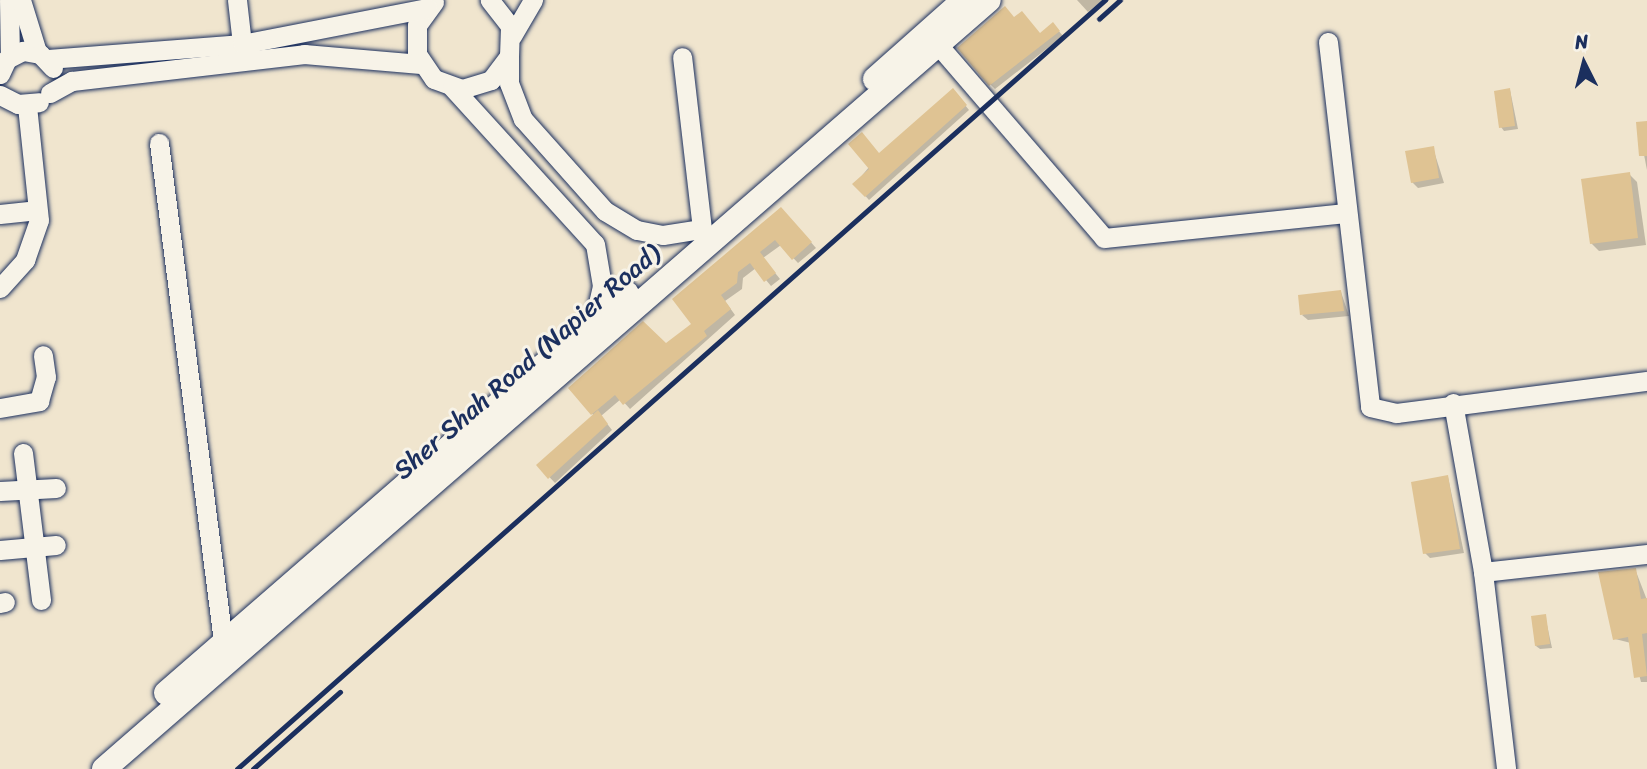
<!DOCTYPE html>
<html>
<head>
<meta charset="utf-8">
<style>
  body { margin:0 }
  #map { position:relative; width:1647px; height:769px; overflow:hidden; background:#f0e5ce; font-family:Sriracha,sans-serif }
  div>[style] { position:absolute }
  .shadow>* { inset:0; background:#0003 }
  .building>* { inset:0; background:#dfc393 }
  .roads { filter:drop-shadow(0 0 2px #1b2f5e) drop-shadow(0 0 2px #1b2f5e) }
  .minor>* { height:19px; margin:-9.5px; padding:0 9.5px; transform-origin:9.5px; border-radius:9.5px; background:#f7f3e8 }
  .major>* { height:24px; margin:-12px; padding:0 12px; transform-origin:12px; border-radius:12px; background:#f7f3e8 }
  .rail>* { height:4.5px; margin:-2.25px; padding:0 2.25px; transform-origin:2.25px; border-radius:2.25px; background:#1b2f5e }
  span { translate:-50% -50%; white-space:nowrap; text-align:center; line-height:1.15; -webkit-text-stroke:6px #f7f3e8; paint-order:stroke }
  .street-label { font-size:26px; color:#1b2f5e }
  .north { position:absolute; left:1549px; top:28px; width:70px; height:70px; -webkit-text-stroke:5px #f7f3e8; paint-order:stroke; rotate:354deg; font-size:19px; font-weight:700; line-height:28px; text-align:center; color:#1b2f5e }
  .north::after { content:''; display:block; margin:auto; width:24px; height:32px; background:#1b2f5e; clip-path:polygon(50% 0,100% 100%,50% 72%,0 100%) }
</style>
</head>
<body>
<div id="map">
  <div class="shadow">
    <i style="clip-path:polygon(1077px 0,1103px 0,1088px 12px)"></i>
    <i style="clip-path:polygon(1015px 19px,1040px 34px,1057px 29px,1063px 36px,995px 89px,990px 84px)"></i>
    <i style="clip-path:polygon(1510px 90px,1518px 129px,1504px 131px,1501px 127px)"></i>
    <i style="clip-path:polygon(956px 94px,969px 110px,869px 200px,855px 184px,879px 155px)"></i>
    <i style="clip-path:polygon(1647px 123px,1647px 170px,1638px 124px)"></i>
    <i style="clip-path:polygon(1433px 148px,1444px 183px,1418px 188px,1412px 182px)"></i>
    <i style="clip-path:polygon(1629px 174px,1637px 182px,1646px 245px,1599px 251px,1591px 243px)"></i>
    <i style="clip-path:polygon(786px 214px,816px 248px,798px 263px,781px 245px,763px 258px,780px 279px,771px 286px,756px 268px,743px 278px,742px 289px,725px 301px,735px 315px,630px 409px,621px 399px,601px 416px,612px 430px,555px 483px,538px 465px,594px 416px,570px 388px,666px 346px,694px 324px)"></i>
    <i style="clip-path:polygon(1341px 292px,1349px 316px,1308px 320px,1302px 315px)"></i>
    <i style="clip-path:polygon(1448px 477px,1464px 553px,1430px 558px,1425px 553px)"></i>
    <i style="clip-path:polygon(1635px 569px,1647px 600px,1647px 682px,1641px 682px,1631px 643px,1615px 639px)"></i>
    <i style="clip-path:polygon(1545px 616px,1552px 648px,1540px 649px,1536px 646px)"></i>
  </div>
  <div class="building">
    <i style="clip-path:polygon(1005px 6px,1014px 17px,1022px 11px,1040px 33px,1053px 22px,1060px 31px,989px 86px,957px 48px)"></i>
    <i style="clip-path:polygon(953px 88px,967px 105px,865px 197px,852px 184px,869px 169px,848px 144px,862px 132px,879px 153px)"></i>
    <i style="clip-path:polygon(1510px 88px,1515px 126px,1499px 128px,1494px 91px)"></i>
    <i style="clip-path:polygon(1647px 121px,1647px 156px,1639px 156px,1636px 122px)"></i>
    <i style="clip-path:polygon(1434px 146px,1439px 178px,1411px 183px,1405px 151px)"></i>
    <i style="clip-path:polygon(1630px 172px,1638px 238px,1590px 244px,1581px 179px)"></i>
    <i style="clip-path:polygon(781px 207px,812px 242px,792px 260px,775px 240px,760px 252px,776px 273px,764px 282px,750px 263px,738px 272px,737px 283px,721px 295px,731px 309px,704px 331px,707px 336px,623px 405px,615px 395px,591px 415px,568px 388px,643px 321px,666px 343px,691px 324px,672px 299px)"></i>
    <i style="clip-path:polygon(1341px 290px,1344px 311px,1300px 315px,1298px 295px)"></i>
    <i style="clip-path:polygon(598px 410px,608px 424px,548px 479px,536px 465px)"></i>
    <i style="clip-path:polygon(1448px 475px,1460px 549px,1423px 554px,1411px 482px)"></i>
    <i style="clip-path:polygon(1636px 568px,1641px 599px,1647px 598px,1647px 633px,1642px 634px,1647px 676px,1634px 678px,1628px 637px,1613px 640px,1598px 572px)"></i>
    <i style="clip-path:polygon(1546px 614px,1550px 644px,1535px 646px,1531px 616px)"></i>
  </div>
  <div class="roads">
    <div class="minor">
      <i style="left:9px;top:0;width:56px;rotate:89deg"></i>
      <i style="left:21px;top:0;width:54px;rotate:72.9deg"></i>
      <i style="left:237px;top:0;width:44px;rotate:83.5deg"></i>
      <i style="left:434px;top:2px;width:29px;rotate:126deg"></i>
      <i style="left:417px;top:25px;width:29px;rotate:90deg"></i>
      <i style="left:417px;top:54px;width:30px;rotate:56deg"></i>
      <i style="left:434px;top:79px;width:30px;rotate:20deg"></i>
      <i style="left:462px;top:89px;width:30px;rotate:-17deg"></i>
      <i style="left:491px;top:80px;width:30px;rotate:-53deg"></i>
      <i style="left:509px;top:56px;width:30px;rotate:-88deg"></i>
      <i style="left:510px;top:26px;width:33px;rotate:-128deg"></i>
      <i style="left:512px;top:36px;width:42px;rotate:-59.7deg"></i>
      <i style="left:1328px;top:42px;width:367px;rotate:83.4deg"></i>
      <i style="left:1370px;top:407px;width:27px;rotate:13deg"></i>
      <i style="left:1396px;top:413px;width:253px;rotate:-7.3deg"></i>
      <i style="left:939px;top:46px;width:253px;rotate:49.3deg"></i>
      <i style="left:1104px;top:238px;width:243px;rotate:-5.9deg"></i>
      <i style="left:509px;top:56px;width:27px;rotate:90deg"></i>
      <i style="left:509px;top:83px;width:39px;rotate:69deg"></i>
      <i style="left:523px;top:119px;width:123px;rotate:48.3deg"></i>
      <i style="left:605px;top:211px;width:37px;rotate:31deg"></i>
      <i style="left:637px;top:230px;width:26px;rotate:11deg"></i>
      <i style="left:663px;top:235px;width:39px;rotate:-9deg"></i>
      <i style="left:702px;top:229px;width:173px;rotate:-96.6deg"></i>
      <i style="left:48px;top:59px;width:195px;rotate:-4.4deg"></i>
      <i style="left:242px;top:44px;width:189px;rotate:-11deg"></i>
      <i style="left:0;top:74px;width:17px;rotate:-65deg"></i>
      <i style="left:7px;top:59px;width:18px;rotate:-27deg"></i>
      <i style="left:23px;top:51px;width:17px;rotate:10deg"></i>
      <i style="left:40px;top:54px;width:19px;rotate:47deg"></i>
      <i style="left:452px;top:87px;width:212px;rotate:47.7deg"></i>
      <i style="left:595px;top:244px;width:43px;rotate:80.5deg"></i>
      <i style="left:602px;top:286px;width:37px;rotate:103deg"></i>
      <i style="left:50px;top:93px;width:25px;rotate:-29deg"></i>
      <i style="left:72px;top:81px;width:234px;rotate:-6.6deg"></i>
      <i style="left:304px;top:54px;width:117px;rotate:4.9deg"></i>
      <i style="left:0;top:95px;width:20px;rotate:27deg"></i>
      <i style="left:18px;top:104px;width:21px;rotate:-5deg"></i>
      <i style="left:159px;top:143px;width:502px;rotate:82.68deg"></i>
      <i style="left:0;top:214px;width:36px;rotate:-6deg"></i>
      <i style="left:0;top:288px;width:38px;rotate:-48deg"></i>
      <i style="left:25px;top:260px;width:42px;rotate:-70.7deg"></i>
      <i style="left:39px;top:220px;width:116px;rotate:-96deg"></i>
      <i style="left:1453px;top:403px;width:172px;rotate:79.9deg"></i>
      <i style="left:1483px;top:572px;width:198px;rotate:83.3deg"></i>
      <i style="left:0;top:408px;width:40px;rotate:-10deg"></i>
      <i style="left:39px;top:401px;width:25px;rotate:-74deg"></i>
      <i style="left:46px;top:377px;width:22px;rotate:-98deg"></i>
      <i style="left:23px;top:453px;width:148px;rotate:83deg"></i>
      <i style="left:0;top:491px;width:56px;rotate:-3.1deg"></i>
      <i style="left:0;top:550px;width:56px;rotate:-5.1deg"></i>
      <i style="left:1483px;top:572px;width:165px;rotate:-6.3deg"></i>
      <i style="left:0;top:603px;width:5px;rotate:-11deg"></i>
    </div>
    <div class="major">
      <i style="left:875px;top:79px;width:119px;rotate:-41.6deg"></i>
      <i style="left:166px;top:693px;width:610px;rotate:-40.95deg"></i>
      <i style="left:104px;top:769px;width:1172px;rotate:-40.99deg"></i>
    </div>
  </div>
  <div class="rail">
    <i style="left:1099px;top:19px;width:28px;rotate:-42deg"></i>
    <i style="left:237px;top:769px;width:1160px;rotate:-41.54deg"></i>
    <i style="left:253px;top:769px;width:116px;rotate:-41.5deg"></i>
  </div>
  <div class="street-label">
    <span style="left:527px;top:362px;rotate:-41deg">Sher Shah Road (Napier Road)</span>
  </div>
  <div class="north">N</div>
</div>
</body>
</html>
